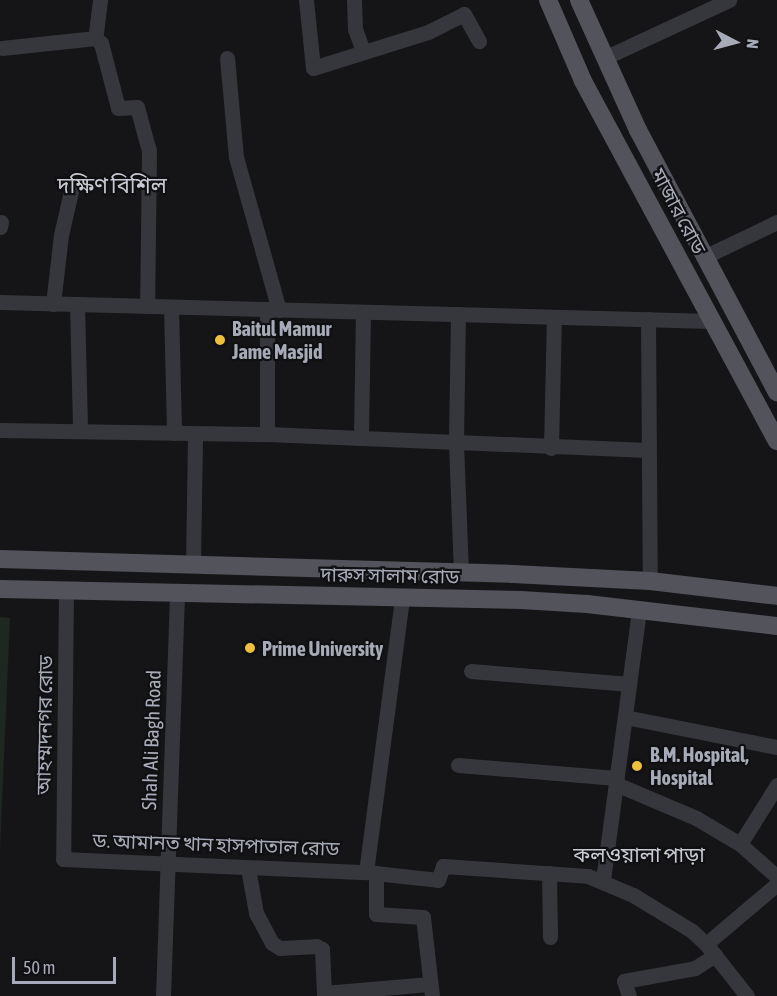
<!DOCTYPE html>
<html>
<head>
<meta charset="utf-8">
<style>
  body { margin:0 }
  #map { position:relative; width:777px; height:996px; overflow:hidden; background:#151517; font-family:"Asap Condensed","Noto Sans Bengali",sans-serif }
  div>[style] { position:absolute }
  .green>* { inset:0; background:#1f2721 }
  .minor>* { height:15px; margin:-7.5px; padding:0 7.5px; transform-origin:7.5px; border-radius:7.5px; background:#36373c }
  .major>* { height:18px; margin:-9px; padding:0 9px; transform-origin:9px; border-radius:9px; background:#52535b }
  .dots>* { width:16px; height:16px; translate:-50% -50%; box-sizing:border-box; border:3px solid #101012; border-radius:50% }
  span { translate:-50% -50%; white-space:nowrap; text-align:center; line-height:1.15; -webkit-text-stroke:4.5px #101012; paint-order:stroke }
  .street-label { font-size:20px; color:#a7abb7 }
  .poi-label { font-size:20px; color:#a7abb7; font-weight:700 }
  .left { translate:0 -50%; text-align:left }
  .neighbourhood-label { font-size:21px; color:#c8cad3 }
  .quarter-label { font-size:22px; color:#c8cad3 }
  .north { position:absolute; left:705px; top:12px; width:60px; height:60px; -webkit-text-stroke:4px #101012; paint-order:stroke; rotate:96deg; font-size:16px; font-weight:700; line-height:24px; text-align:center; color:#a7abb7 }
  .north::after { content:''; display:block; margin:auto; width:21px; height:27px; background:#a7abb7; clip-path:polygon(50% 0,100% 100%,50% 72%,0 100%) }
  .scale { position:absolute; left:12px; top:957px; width:104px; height:27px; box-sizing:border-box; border:3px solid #a7abb7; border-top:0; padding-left:8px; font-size:18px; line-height:21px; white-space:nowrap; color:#a7abb7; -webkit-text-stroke:4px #101012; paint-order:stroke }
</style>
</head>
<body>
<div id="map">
  <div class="green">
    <i style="clip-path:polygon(0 617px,10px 618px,0 850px)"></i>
  </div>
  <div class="minor">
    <i style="left:100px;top:0;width:38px;rotate:97deg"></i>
    <i style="left:95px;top:38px;width:8px;rotate:40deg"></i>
    <i style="left:101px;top:43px;width:67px;rotate:75.3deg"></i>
    <i style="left:118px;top:108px;width:19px;rotate:-3deg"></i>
    <i style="left:137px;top:107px;width:46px;rotate:74.7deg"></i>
    <i style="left:149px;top:151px;width:155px;rotate:90.7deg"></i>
    <i style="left:306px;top:0;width:68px;rotate:84.1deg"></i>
    <i style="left:313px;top:68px;width:121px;rotate:-17.4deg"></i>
    <i style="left:428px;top:32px;width:40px;rotate:-26.6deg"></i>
    <i style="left:464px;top:14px;width:31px;rotate:61deg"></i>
    <i style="left:354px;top:0;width:29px;rotate:88deg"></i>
    <i style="left:355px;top:29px;width:23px;rotate:70deg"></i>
    <i style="left:2px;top:48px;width:94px;rotate:-6.1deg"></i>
    <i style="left:227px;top:58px;width:99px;rotate:84.8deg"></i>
    <i style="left:236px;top:157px;width:159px;rotate:74.3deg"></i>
    <i style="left:604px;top:58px;width:138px;rotate:-24.9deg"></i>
    <i style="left:0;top:227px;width:5px;rotate:-79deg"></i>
    <i style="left:706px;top:256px;width:79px;rotate:-25.6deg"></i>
    <i style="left:0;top:302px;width:712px;rotate:1.53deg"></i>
    <i style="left:53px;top:304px;width:69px;rotate:-83.4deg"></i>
    <i style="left:61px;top:235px;width:49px;rotate:-77.1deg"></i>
    <i style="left:77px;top:304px;width:126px;rotate:88.6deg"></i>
    <i style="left:171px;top:307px;width:126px;rotate:88.6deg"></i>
    <i style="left:458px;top:314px;width:129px;rotate:90.9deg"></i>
    <i style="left:456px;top:443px;width:129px;rotate:87.8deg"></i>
    <i style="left:648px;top:319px;width:262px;rotate:89.6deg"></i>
    <i style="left:0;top:430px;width:267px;rotate:0.9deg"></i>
    <i style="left:267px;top:434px;width:380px;rotate:2.4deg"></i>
    <i style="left:267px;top:434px;width:125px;rotate:-90deg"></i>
    <i style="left:361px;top:438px;width:126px;rotate:-89.1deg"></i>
    <i style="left:551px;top:448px;width:131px;rotate:-88.7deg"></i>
    <i style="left:193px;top:565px;width:131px;rotate:-89.1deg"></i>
    <i style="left:66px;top:591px;width:268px;rotate:90.6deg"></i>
    <i style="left:63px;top:859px;width:303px;rotate:2.5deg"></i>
    <i style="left:366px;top:872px;width:72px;rotate:6.3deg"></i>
    <i style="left:438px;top:880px;width:15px;rotate:-70deg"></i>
    <i style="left:443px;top:866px;width:145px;rotate:3.9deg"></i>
    <i style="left:588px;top:876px;width:49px;rotate:22.9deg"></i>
    <i style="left:633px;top:895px;width:69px;rotate:31.4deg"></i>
    <i style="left:692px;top:931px;width:19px;rotate:43deg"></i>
    <i style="left:706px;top:944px;width:66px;rotate:51.7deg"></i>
    <i style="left:471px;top:671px;width:159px;rotate:4.7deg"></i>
    <i style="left:625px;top:717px;width:155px;rotate:11.2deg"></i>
    <i style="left:458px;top:765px;width:159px;rotate:4.7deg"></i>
    <i style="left:616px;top:784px;width:87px;rotate:23deg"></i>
    <i style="left:696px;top:818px;width:51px;rotate:30.6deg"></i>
    <i style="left:740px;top:844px;width:50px;rotate:41.7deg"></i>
    <i style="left:740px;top:844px;width:70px;rotate:-57.9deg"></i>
    <i style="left:248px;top:868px;width:46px;rotate:79.9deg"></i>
    <i style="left:256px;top:913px;width:34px;rotate:62deg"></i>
    <i style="left:272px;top:943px;width:9px;rotate:32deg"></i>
    <i style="left:280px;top:948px;width:36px;rotate:-3deg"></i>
    <i style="left:316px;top:946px;width:7px;rotate:27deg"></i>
    <i style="left:322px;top:949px;width:44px;rotate:87.4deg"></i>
    <i style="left:324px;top:993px;width:106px;rotate:-4.9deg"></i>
    <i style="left:366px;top:872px;width:276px;rotate:-82.5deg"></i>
    <i style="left:376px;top:873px;width:41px;rotate:90deg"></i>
    <i style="left:376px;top:914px;width:47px;rotate:3.7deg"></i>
    <i style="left:423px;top:917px;width:80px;rotate:83.5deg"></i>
    <i style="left:549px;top:873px;width:64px;rotate:89.1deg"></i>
    <i style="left:603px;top:880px;width:273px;rotate:-82.4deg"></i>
    <i style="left:706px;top:944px;width:93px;rotate:-40.2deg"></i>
    <i style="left:163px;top:996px;width:402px;rotate:-88deg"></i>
    <i style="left:629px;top:996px;width:16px;rotate:-108deg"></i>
    <i style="left:624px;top:981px;width:72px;rotate:-10.4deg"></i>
    <i style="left:695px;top:968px;width:24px;rotate:-33deg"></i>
  </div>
  <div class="major">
    <i style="left:548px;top:0;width:88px;rotate:66.6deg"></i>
    <i style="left:583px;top:81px;width:409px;rotate:61.7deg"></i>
    <i style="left:579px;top:0;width:143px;rotate:65.6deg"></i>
    <i style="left:638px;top:130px;width:297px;rotate:62.1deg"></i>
    <i style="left:0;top:559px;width:513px;rotate:1.67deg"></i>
    <i style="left:513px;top:574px;width:137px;rotate:2.9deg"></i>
    <i style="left:650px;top:581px;width:128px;rotate:6.7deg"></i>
    <i style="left:0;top:589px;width:521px;rotate:1.21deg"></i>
    <i style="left:521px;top:600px;width:66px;rotate:3.5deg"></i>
    <i style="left:587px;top:604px;width:191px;rotate:6.6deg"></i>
  </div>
  <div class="dots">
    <i style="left:220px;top:340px;background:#edc037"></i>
    <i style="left:250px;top:648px;background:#edc037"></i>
    <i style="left:637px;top:766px;background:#edc037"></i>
  </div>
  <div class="street-label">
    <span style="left:679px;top:211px;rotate:62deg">মাজার রোড</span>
    <span style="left:390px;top:575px;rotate:1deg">দারুস সালাম রোড</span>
    <span style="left:44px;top:725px;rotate:-89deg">আহম্মদনগর রোড</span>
    <span style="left:151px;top:740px;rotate:-88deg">Shah Ali Bagh Road</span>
    <span style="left:216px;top:844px;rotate:2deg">ড. আমানত খান হাসপাতাল রোড</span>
  </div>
  <div class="poi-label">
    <span class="left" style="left:232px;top:340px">Baitul Mamur<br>Jame Masjid</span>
    <span class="left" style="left:262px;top:648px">Prime University</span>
    <span class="left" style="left:650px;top:766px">B.M. Hospital,<br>Hospital</span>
  </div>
  <div class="neighbourhood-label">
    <span style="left:639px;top:854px">কলওয়ালা পাড়া</span>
  </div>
  <div class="quarter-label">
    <span style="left:112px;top:186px">দক্ষিণ বিশিল</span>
  </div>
  <div class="north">N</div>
  <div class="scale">50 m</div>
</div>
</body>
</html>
